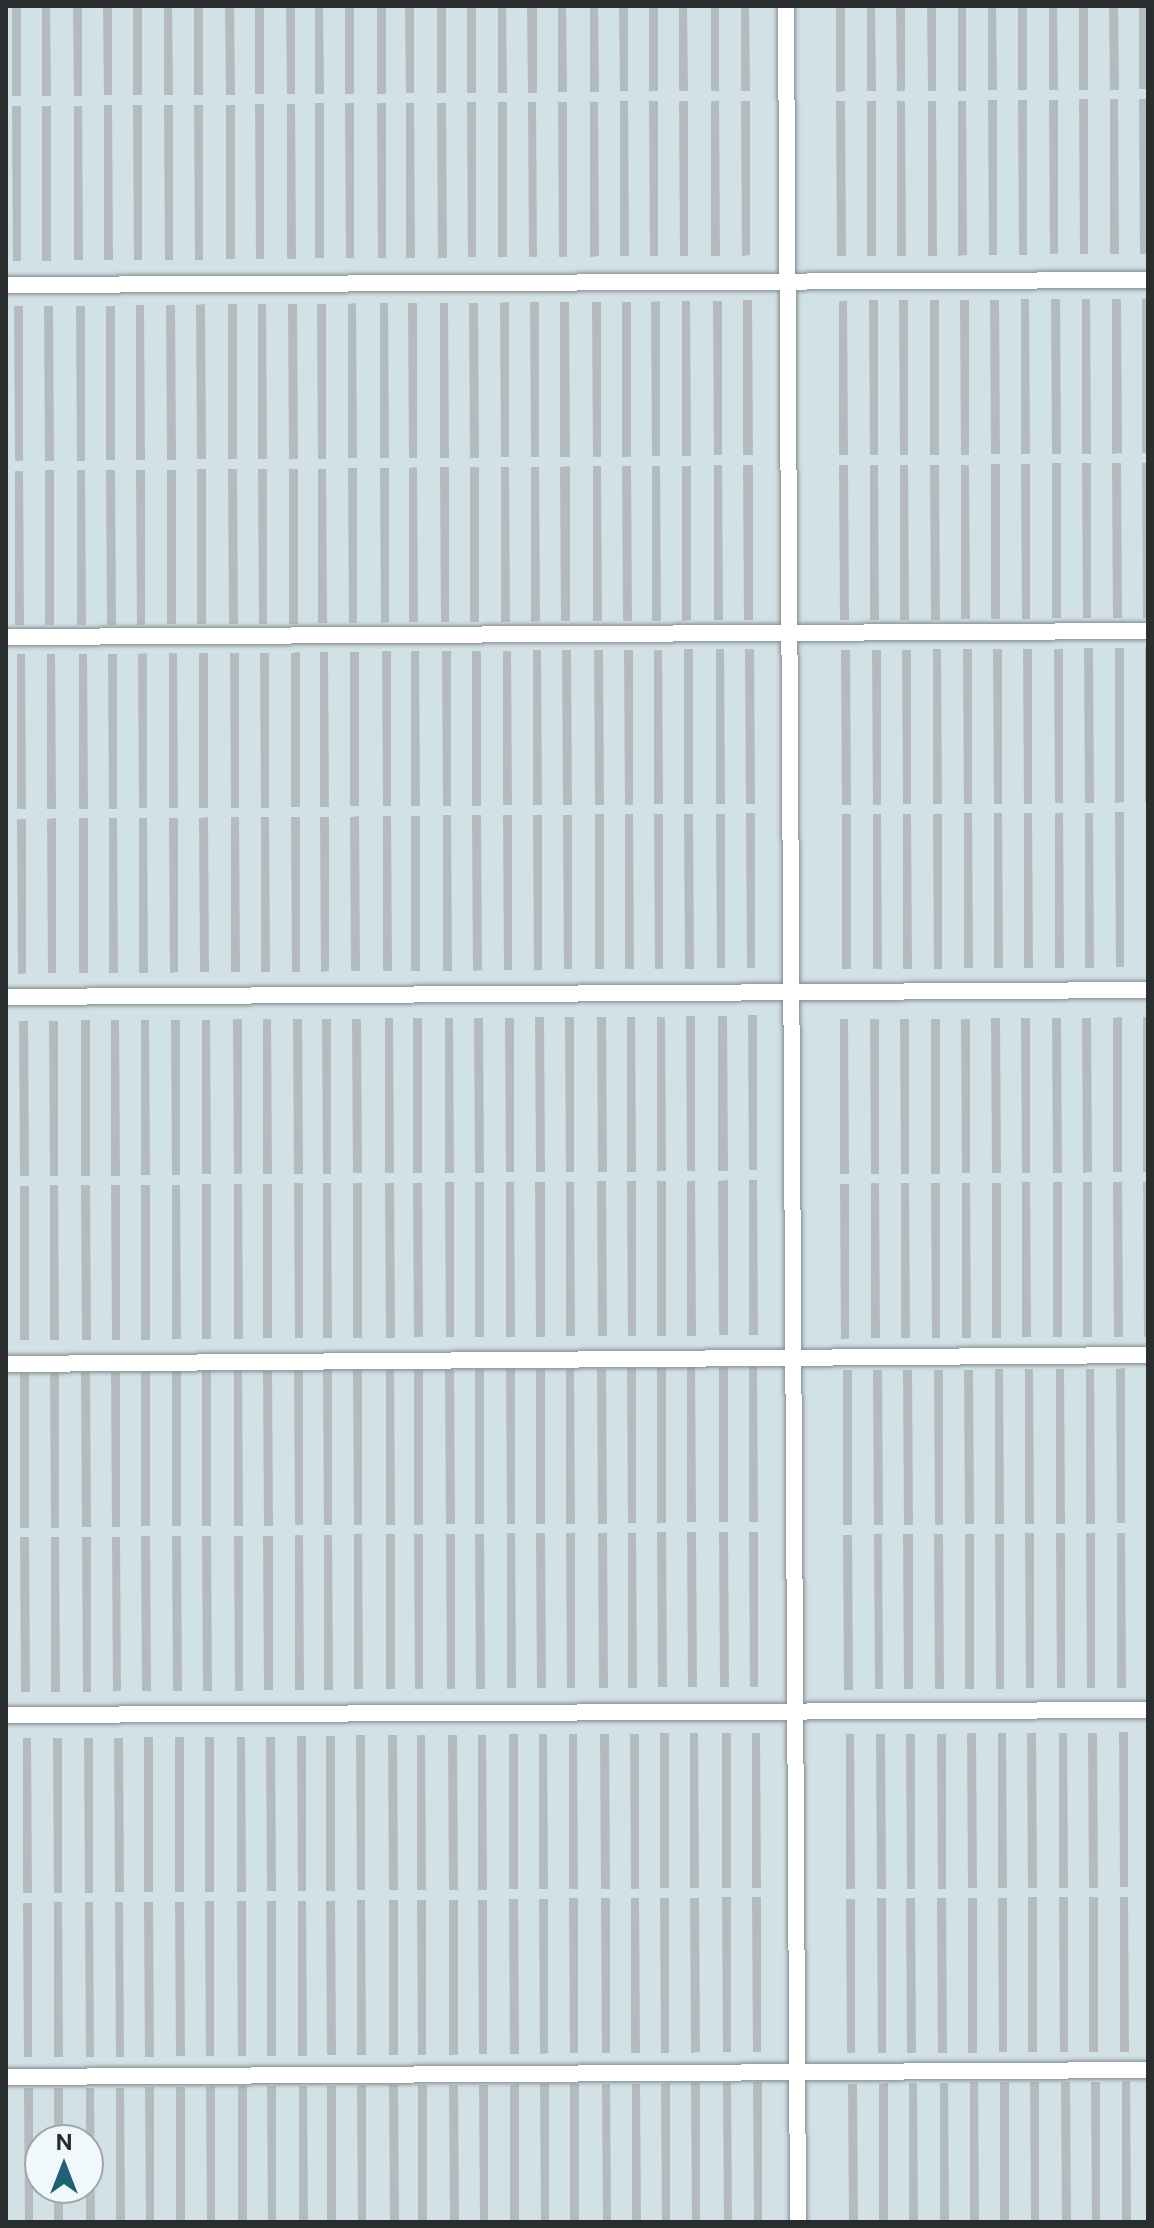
<!DOCTYPE html>
<html>
<head>
<meta charset="utf-8">
<style>
  body { margin:0 }
  #map { position:relative; width:1154px; height:2228px; overflow:hidden; background:#e4ebee; font-family:"Public Sans",sans-serif }
  div>[style] { position:absolute }
  .built>* { inset:0; background:#d1e1e6 }
  .building>* { inset:0; background:#b4bbbe }
  .roads { filter:drop-shadow(0 0 2px #848b8d) drop-shadow(0 0 2px #848b8d) }
  .service>* { height:16px; margin:-8px; padding:0 8px; transform-origin:8px; border-radius:8px; background:#fff }
  span { translate:-50% -50%; white-space:nowrap; text-align:center; line-height:1.15; -webkit-text-stroke:6px #f1f8fb; paint-order:stroke }
  .frame { position:absolute; inset:0; border:8px solid #2a2d2e; pointer-events:none }
  .north { position:absolute; left:24px; top:2124px; width:80px; height:80px; box-sizing:border-box; background:#f1f8fb; border:2px solid #a1a7a9; border-radius:50%; rotate:0deg; font-size:22px; font-weight:700; line-height:32px; text-align:center; color:#2a2d2e }
  .north::after { content:''; display:block; margin:auto; width:28px; height:36px; background:#1e6074; clip-path:polygon(50% 0,100% 100%,50% 72%,0 100%) }
</style>
</head>
<body>
<div id="map">
  <div class="built">
    <i style="clip-path:polygon(evenodd,6px 6px,1148px 6px,1148px 2222px,6px 2222px,6px 6px,40px 2140px,88px 2140px,88px 2188px,40px 2188px,40px 2140px)"></i>
  </div>
  <div class="building">
    <i style="clip-path:polygon(12px 6px,21px 6px,21px 96px,12px 96px)"></i>
    <i style="clip-path:polygon(42px 6px,50px 6px,51px 96px,42px 96px)"></i>
    <i style="clip-path:polygon(73px 6px,82px 6px,82px 96px,74px 96px)"></i>
    <i style="clip-path:polygon(103px 6px,112px 6px,112px 95px,104px 95px)"></i>
    <i style="clip-path:polygon(133px 6px,142px 6px,142px 95px,133px 95px)"></i>
    <i style="clip-path:polygon(164px 6px,172px 6px,173px 95px,164px 95px)"></i>
    <i style="clip-path:polygon(194px 6px,203px 6px,203px 95px,194px 95px)"></i>
    <i style="clip-path:polygon(225px 6px,234px 6px,235px 95px,226px 95px)"></i>
    <i style="clip-path:polygon(255px 6px,264px 6px,264px 94px,255px 94px)"></i>
    <i style="clip-path:polygon(286px 6px,295px 6px,295px 94px,287px 94px)"></i>
    <i style="clip-path:polygon(315px 6px,323px 6px,324px 94px,315px 94px)"></i>
    <i style="clip-path:polygon(345px 6px,354px 6px,354px 94px,345px 94px)"></i>
    <i style="clip-path:polygon(377px 6px,386px 6px,386px 94px,377px 94px)"></i>
    <i style="clip-path:polygon(405px 6px,414px 6px,414px 93px,406px 93px)"></i>
    <i style="clip-path:polygon(437px 6px,446px 6px,446px 93px,437px 93px)"></i>
    <i style="clip-path:polygon(467px 6px,476px 6px,476px 93px,467px 93px)"></i>
    <i style="clip-path:polygon(498px 6px,506px 6px,507px 93px,498px 93px)"></i>
    <i style="clip-path:polygon(527px 6px,537px 6px,537px 93px,528px 93px)"></i>
    <i style="clip-path:polygon(558px 6px,566px 6px,567px 92px,558px 92px)"></i>
    <i style="clip-path:polygon(590px 6px,598px 6px,599px 92px,590px 92px)"></i>
    <i style="clip-path:polygon(619px 6px,628px 6px,628px 91px,620px 91px)"></i>
    <i style="clip-path:polygon(649px 6px,658px 6px,658px 91px,649px 91px)"></i>
    <i style="clip-path:polygon(679px 6px,687px 6px,688px 91px,679px 91px)"></i>
    <i style="clip-path:polygon(711px 6px,719px 6px,719px 91px,711px 91px)"></i>
    <i style="clip-path:polygon(741px 6px,749px 6px,750px 91px,741px 91px)"></i>
    <i style="clip-path:polygon(836px 6px,845px 6px,845px 91px,836px 92px)"></i>
    <i style="clip-path:polygon(867px 6px,875px 6px,876px 91px,867px 91px)"></i>
    <i style="clip-path:polygon(896px 6px,905px 6px,905px 91px,897px 91px)"></i>
    <i style="clip-path:polygon(927px 6px,936px 6px,936px 91px,928px 91px)"></i>
    <i style="clip-path:polygon(958px 6px,966px 6px,966px 91px,958px 91px)"></i>
    <i style="clip-path:polygon(988px 6px,996px 6px,997px 90px,988px 90px)"></i>
    <i style="clip-path:polygon(1018px 6px,1027px 6px,1027px 90px,1018px 90px)"></i>
    <i style="clip-path:polygon(1049px 6px,1057px 6px,1058px 90px,1049px 90px)"></i>
    <i style="clip-path:polygon(1079px 6px,1088px 6px,1088px 90px,1079px 90px)"></i>
    <i style="clip-path:polygon(1109px 6px,1118px 6px,1119px 90px,1110px 90px)"></i>
    <i style="clip-path:polygon(1139px 6px,1148px 6px,1148px 89px,1139px 89px)"></i>
    <i style="clip-path:polygon(1079px 99px,1088px 99px,1088px 254px,1080px 254px)"></i>
    <i style="clip-path:polygon(1110px 99px,1118px 99px,1119px 254px,1110px 254px)"></i>
    <i style="clip-path:polygon(1139px 99px,1148px 99px,1148px 254px,1140px 254px)"></i>
    <i style="clip-path:polygon(988px 100px,997px 100px,997px 255px,989px 255px)"></i>
    <i style="clip-path:polygon(1018px 100px,1027px 100px,1027px 255px,1019px 255px)"></i>
    <i style="clip-path:polygon(1049px 100px,1058px 100px,1058px 254px,1050px 254px)"></i>
    <i style="clip-path:polygon(620px 101px,628px 101px,629px 256px,620px 256px)"></i>
    <i style="clip-path:polygon(649px 101px,658px 101px,658px 256px,650px 256px)"></i>
    <i style="clip-path:polygon(679px 101px,688px 101px,688px 256px,680px 256px)"></i>
    <i style="clip-path:polygon(711px 101px,719px 101px,720px 256px,711px 256px)"></i>
    <i style="clip-path:polygon(741px 101px,750px 101px,750px 255px,742px 256px)"></i>
    <i style="clip-path:polygon(836px 101px,845px 101px,846px 256px,837px 256px)"></i>
    <i style="clip-path:polygon(867px 101px,876px 101px,876px 256px,867px 256px)"></i>
    <i style="clip-path:polygon(897px 101px,905px 101px,906px 256px,897px 256px)"></i>
    <i style="clip-path:polygon(928px 101px,936px 101px,937px 256px,928px 256px)"></i>
    <i style="clip-path:polygon(958px 101px,966px 101px,967px 255px,958px 256px)"></i>
    <i style="clip-path:polygon(467px 102px,476px 102px,476px 257px,468px 257px)"></i>
    <i style="clip-path:polygon(498px 102px,507px 102px,507px 257px,498px 257px)"></i>
    <i style="clip-path:polygon(528px 102px,536px 102px,537px 257px,529px 257px)"></i>
    <i style="clip-path:polygon(558px 102px,567px 102px,567px 257px,559px 257px)"></i>
    <i style="clip-path:polygon(590px 102px,598px 102px,599px 256px,590px 257px)"></i>
    <i style="clip-path:polygon(315px 103px,324px 103px,324px 258px,315px 258px)"></i>
    <i style="clip-path:polygon(345px 103px,354px 103px,354px 258px,346px 258px)"></i>
    <i style="clip-path:polygon(377px 103px,386px 103px,386px 258px,378px 258px)"></i>
    <i style="clip-path:polygon(406px 103px,414px 103px,415px 258px,406px 258px)"></i>
    <i style="clip-path:polygon(437px 103px,446px 103px,447px 258px,438px 258px)"></i>
    <i style="clip-path:polygon(255px 104px,264px 104px,264px 259px,256px 259px)"></i>
    <i style="clip-path:polygon(287px 104px,295px 104px,296px 259px,287px 259px)"></i>
    <i style="clip-path:polygon(104px 105px,112px 105px,113px 260px,104px 260px)"></i>
    <i style="clip-path:polygon(133px 105px,142px 105px,142px 260px,134px 260px)"></i>
    <i style="clip-path:polygon(164px 105px,173px 105px,173px 260px,165px 260px)"></i>
    <i style="clip-path:polygon(194px 105px,203px 105px,203px 260px,195px 260px)"></i>
    <i style="clip-path:polygon(226px 105px,235px 105px,235px 259px,226px 259px)"></i>
    <i style="clip-path:polygon(12px 106px,21px 106px,21px 261px,13px 261px)"></i>
    <i style="clip-path:polygon(42px 106px,51px 106px,51px 261px,42px 261px)"></i>
    <i style="clip-path:polygon(74px 106px,82px 106px,83px 260px,74px 260px)"></i>
    <i style="clip-path:polygon(1148px 298px,1148px 453px,1142px 453px,1142px 299px)"></i>
    <i style="clip-path:polygon(1021px 299px,1029px 299px,1030px 454px,1021px 454px)"></i>
    <i style="clip-path:polygon(1051px 299px,1060px 299px,1061px 454px,1052px 454px)"></i>
    <i style="clip-path:polygon(1082px 299px,1090px 299px,1091px 454px,1082px 454px)"></i>
    <i style="clip-path:polygon(1112px 299px,1121px 299px,1122px 453px,1112px 454px)"></i>
    <i style="clip-path:polygon(743px 300px,752px 300px,753px 455px,743px 455px)"></i>
    <i style="clip-path:polygon(869px 300px,878px 300px,878px 455px,870px 455px)"></i>
    <i style="clip-path:polygon(899px 300px,908px 300px,908px 455px,900px 455px)"></i>
    <i style="clip-path:polygon(930px 300px,939px 300px,939px 455px,930px 455px)"></i>
    <i style="clip-path:polygon(960px 300px,969px 300px,969px 455px,961px 455px)"></i>
    <i style="clip-path:polygon(990px 300px,999px 300px,1000px 454px,991px 454px)"></i>
    <i style="clip-path:polygon(660px 301px,660px 456px,652px 456px,651px 302px)"></i>
    <i style="clip-path:polygon(682px 301px,690px 301px,691px 456px,682px 456px)"></i>
    <i style="clip-path:polygon(713px 301px,722px 301px,722px 455px,714px 455px)"></i>
    <i style="clip-path:polygon(839px 301px,847px 301px,848px 455px,839px 455px)"></i>
    <i style="clip-path:polygon(509px 302px,509px 457px,501px 457px,500px 303px)"></i>
    <i style="clip-path:polygon(530px 302px,539px 302px,539px 457px,531px 457px)"></i>
    <i style="clip-path:polygon(560px 302px,569px 302px,570px 457px,560px 457px)"></i>
    <i style="clip-path:polygon(592px 302px,601px 302px,601px 457px,593px 457px)"></i>
    <i style="clip-path:polygon(622px 302px,631px 302px,631px 457px,622px 457px)"></i>
    <i style="clip-path:polygon(356px 303px,357px 458px,348px 458px,348px 304px)"></i>
    <i style="clip-path:polygon(380px 303px,388px 303px,389px 458px,380px 458px)"></i>
    <i style="clip-path:polygon(408px 303px,417px 303px,417px 458px,409px 458px)"></i>
    <i style="clip-path:polygon(440px 303px,448px 303px,449px 458px,440px 458px)"></i>
    <i style="clip-path:polygon(469px 303px,478px 303px,479px 458px,470px 458px)"></i>
    <i style="clip-path:polygon(205px 304px,206px 459px,197px 459px,196px 305px)"></i>
    <i style="clip-path:polygon(228px 304px,237px 304px,237px 459px,228px 459px)"></i>
    <i style="clip-path:polygon(258px 304px,266px 304px,267px 459px,258px 459px)"></i>
    <i style="clip-path:polygon(288px 304px,297px 304px,298px 459px,289px 459px)"></i>
    <i style="clip-path:polygon(317px 304px,326px 304px,326px 459px,318px 459px)"></i>
    <i style="clip-path:polygon(136px 305px,144px 305px,145px 460px,136px 460px)"></i>
    <i style="clip-path:polygon(166px 305px,175px 305px,176px 460px,167px 460px)"></i>
    <i style="clip-path:polygon(14px 306px,23px 306px,23px 461px,15px 461px)"></i>
    <i style="clip-path:polygon(44px 306px,53px 306px,54px 461px,45px 461px)"></i>
    <i style="clip-path:polygon(76px 306px,85px 306px,85px 461px,77px 461px)"></i>
    <i style="clip-path:polygon(106px 306px,115px 306px,115px 460px,106px 460px)"></i>
    <i style="clip-path:polygon(1052px 463px,1061px 463px,1061px 618px,1052px 618px)"></i>
    <i style="clip-path:polygon(1082px 463px,1091px 463px,1091px 618px,1083px 618px)"></i>
    <i style="clip-path:polygon(1112px 463px,1121px 463px,1122px 618px,1113px 618px)"></i>
    <i style="clip-path:polygon(1142px 463px,1148px 463px,1148px 618px,1143px 618px)"></i>
    <i style="clip-path:polygon(991px 464px,1000px 464px,1000px 619px,991px 619px)"></i>
    <i style="clip-path:polygon(1021px 464px,1030px 464px,1030px 619px,1022px 619px)"></i>
    <i style="clip-path:polygon(714px 465px,722px 465px,723px 620px,714px 620px)"></i>
    <i style="clip-path:polygon(743px 465px,753px 465px,753px 620px,744px 620px)"></i>
    <i style="clip-path:polygon(839px 465px,848px 465px,849px 620px,840px 620px)"></i>
    <i style="clip-path:polygon(870px 465px,878px 465px,879px 620px,870px 620px)"></i>
    <i style="clip-path:polygon(900px 465px,908px 465px,909px 620px,900px 620px)"></i>
    <i style="clip-path:polygon(930px 465px,939px 465px,940px 620px,931px 620px)"></i>
    <i style="clip-path:polygon(961px 465px,969px 465px,970px 619px,961px 619px)"></i>
    <i style="clip-path:polygon(570px 466px,570px 621px,561px 621px,560px 467px)"></i>
    <i style="clip-path:polygon(593px 466px,601px 466px,602px 621px,593px 621px)"></i>
    <i style="clip-path:polygon(622px 466px,631px 466px,632px 621px,623px 621px)"></i>
    <i style="clip-path:polygon(652px 466px,660px 466px,661px 621px,652px 621px)"></i>
    <i style="clip-path:polygon(682px 466px,691px 466px,691px 620px,682px 621px)"></i>
    <i style="clip-path:polygon(417px 467px,418px 622px,409px 622px,409px 468px)"></i>
    <i style="clip-path:polygon(440px 467px,449px 467px,449px 622px,441px 622px)"></i>
    <i style="clip-path:polygon(470px 467px,479px 467px,479px 622px,470px 622px)"></i>
    <i style="clip-path:polygon(501px 467px,509px 467px,510px 622px,501px 622px)"></i>
    <i style="clip-path:polygon(531px 467px,539px 467px,540px 621px,531px 622px)"></i>
    <i style="clip-path:polygon(348px 468px,357px 468px,357px 623px,349px 623px)"></i>
    <i style="clip-path:polygon(380px 468px,389px 468px,389px 622px,381px 623px)"></i>
    <i style="clip-path:polygon(197px 469px,206px 469px,206px 624px,197px 624px)"></i>
    <i style="clip-path:polygon(228px 469px,237px 469px,238px 624px,229px 624px)"></i>
    <i style="clip-path:polygon(258px 469px,267px 469px,267px 624px,259px 624px)"></i>
    <i style="clip-path:polygon(289px 469px,298px 469px,298px 624px,289px 624px)"></i>
    <i style="clip-path:polygon(318px 469px,326px 469px,327px 623px,318px 623px)"></i>
    <i style="clip-path:polygon(45px 470px,54px 470px,54px 625px,45px 625px)"></i>
    <i style="clip-path:polygon(77px 470px,85px 470px,86px 625px,77px 625px)"></i>
    <i style="clip-path:polygon(106px 470px,115px 470px,116px 625px,107px 625px)"></i>
    <i style="clip-path:polygon(136px 470px,145px 470px,145px 625px,137px 625px)"></i>
    <i style="clip-path:polygon(167px 470px,176px 470px,176px 624px,167px 624px)"></i>
    <i style="clip-path:polygon(15px 471px,23px 471px,24px 625px,15px 625px)"></i>
    <i style="clip-path:polygon(1145px 647px,1148px 647px,1148px 802px,1145px 802px)"></i>
    <i style="clip-path:polygon(1084px 648px,1093px 648px,1094px 803px,1085px 803px)"></i>
    <i style="clip-path:polygon(1115px 648px,1124px 648px,1124px 802px,1115px 803px)"></i>
    <i style="clip-path:polygon(684px 649px,693px 649px,693px 804px,684px 804px)"></i>
    <i style="clip-path:polygon(716px 649px,724px 649px,725px 804px,716px 804px)"></i>
    <i style="clip-path:polygon(745px 649px,754px 649px,755px 804px,746px 804px)"></i>
    <i style="clip-path:polygon(933px 649px,941px 649px,942px 804px,933px 804px)"></i>
    <i style="clip-path:polygon(963px 649px,972px 649px,972px 804px,964px 804px)"></i>
    <i style="clip-path:polygon(993px 649px,1002px 649px,1002px 804px,994px 804px)"></i>
    <i style="clip-path:polygon(1023px 649px,1032px 649px,1032px 804px,1024px 804px)"></i>
    <i style="clip-path:polygon(1054px 649px,1063px 649px,1063px 803px,1055px 803px)"></i>
    <i style="clip-path:polygon(533px 650px,541px 650px,542px 805px,533px 805px)"></i>
    <i style="clip-path:polygon(562px 650px,571px 650px,572px 805px,563px 805px)"></i>
    <i style="clip-path:polygon(594px 650px,603px 650px,604px 805px,595px 805px)"></i>
    <i style="clip-path:polygon(624px 650px,633px 650px,633px 805px,625px 805px)"></i>
    <i style="clip-path:polygon(654px 650px,662px 650px,663px 804px,654px 804px)"></i>
    <i style="clip-path:polygon(841px 650px,850px 650px,851px 805px,842px 805px)"></i>
    <i style="clip-path:polygon(872px 650px,881px 650px,881px 805px,873px 805px)"></i>
    <i style="clip-path:polygon(902px 650px,911px 650px,911px 804px,903px 804px)"></i>
    <i style="clip-path:polygon(382px 651px,391px 651px,391px 806px,383px 806px)"></i>
    <i style="clip-path:polygon(411px 651px,419px 651px,420px 806px,411px 806px)"></i>
    <i style="clip-path:polygon(442px 651px,451px 651px,451px 806px,443px 806px)"></i>
    <i style="clip-path:polygon(472px 651px,481px 651px,481px 806px,472px 806px)"></i>
    <i style="clip-path:polygon(503px 651px,511px 651px,512px 805px,503px 805px)"></i>
    <i style="clip-path:polygon(300px 652px,300px 807px,291px 807px,291px 653px)"></i>
    <i style="clip-path:polygon(320px 652px,328px 652px,329px 807px,320px 807px)"></i>
    <i style="clip-path:polygon(350px 652px,359px 652px,359px 806px,350px 806px)"></i>
    <i style="clip-path:polygon(147px 653px,147px 808px,139px 808px,138px 654px)"></i>
    <i style="clip-path:polygon(169px 653px,177px 653px,178px 808px,169px 808px)"></i>
    <i style="clip-path:polygon(199px 653px,208px 653px,208px 808px,199px 808px)"></i>
    <i style="clip-path:polygon(230px 653px,239px 653px,239px 808px,231px 808px)"></i>
    <i style="clip-path:polygon(260px 653px,269px 653px,269px 808px,261px 808px)"></i>
    <i style="clip-path:polygon(17px 654px,25px 654px,26px 809px,17px 809px)"></i>
    <i style="clip-path:polygon(47px 654px,55px 654px,56px 809px,47px 809px)"></i>
    <i style="clip-path:polygon(79px 654px,87px 654px,88px 809px,79px 809px)"></i>
    <i style="clip-path:polygon(108px 654px,117px 654px,117px 809px,109px 809px)"></i>
    <i style="clip-path:polygon(1115px 812px,1124px 812px,1124px 967px,1116px 967px)"></i>
    <i style="clip-path:polygon(746px 813px,755px 813px,755px 968px,747px 968px)"></i>
    <i style="clip-path:polygon(964px 813px,972px 813px,973px 968px,964px 968px)"></i>
    <i style="clip-path:polygon(994px 813px,1002px 813px,1003px 968px,994px 968px)"></i>
    <i style="clip-path:polygon(1024px 813px,1032px 813px,1033px 968px,1024px 968px)"></i>
    <i style="clip-path:polygon(1055px 813px,1063px 813px,1064px 968px,1055px 968px)"></i>
    <i style="clip-path:polygon(1085px 813px,1093px 813px,1094px 968px,1085px 968px)"></i>
    <i style="clip-path:polygon(595px 814px,604px 814px,604px 969px,595px 969px)"></i>
    <i style="clip-path:polygon(625px 814px,633px 814px,634px 969px,625px 969px)"></i>
    <i style="clip-path:polygon(654px 814px,663px 814px,663px 969px,655px 969px)"></i>
    <i style="clip-path:polygon(684px 814px,693px 814px,694px 969px,685px 969px)"></i>
    <i style="clip-path:polygon(716px 814px,725px 814px,725px 968px,717px 968px)"></i>
    <i style="clip-path:polygon(842px 814px,851px 814px,851px 969px,842px 969px)"></i>
    <i style="clip-path:polygon(873px 814px,881px 814px,882px 969px,873px 969px)"></i>
    <i style="clip-path:polygon(903px 814px,911px 814px,912px 969px,903px 969px)"></i>
    <i style="clip-path:polygon(933px 814px,942px 814px,942px 969px,934px 969px)"></i>
    <i style="clip-path:polygon(443px 815px,451px 815px,452px 971px,443px 971px)"></i>
    <i style="clip-path:polygon(472px 815px,481px 815px,482px 970px,473px 971px)"></i>
    <i style="clip-path:polygon(503px 815px,512px 815px,512px 970px,504px 970px)"></i>
    <i style="clip-path:polygon(533px 815px,542px 815px,542px 970px,534px 970px)"></i>
    <i style="clip-path:polygon(563px 815px,572px 815px,572px 969px,564px 969px)"></i>
    <i style="clip-path:polygon(359px 816px,360px 971px,351px 971px,350px 817px)"></i>
    <i style="clip-path:polygon(383px 816px,391px 816px,392px 971px,383px 971px)"></i>
    <i style="clip-path:polygon(411px 816px,420px 816px,420px 971px,411px 971px)"></i>
    <i style="clip-path:polygon(208px 817px,209px 972px,200px 972px,199px 818px)"></i>
    <i style="clip-path:polygon(231px 817px,239px 817px,240px 972px,231px 972px)"></i>
    <i style="clip-path:polygon(261px 817px,269px 817px,270px 972px,261px 972px)"></i>
    <i style="clip-path:polygon(291px 817px,300px 817px,300px 972px,292px 972px)"></i>
    <i style="clip-path:polygon(320px 817px,329px 817px,329px 971px,321px 972px)"></i>
    <i style="clip-path:polygon(56px 818px,56px 973px,48px 973px,47px 819px)"></i>
    <i style="clip-path:polygon(79px 818px,88px 818px,88px 973px,79px 973px)"></i>
    <i style="clip-path:polygon(109px 818px,117px 818px,118px 973px,109px 973px)"></i>
    <i style="clip-path:polygon(139px 818px,147px 818px,148px 973px,139px 973px)"></i>
    <i style="clip-path:polygon(169px 818px,178px 818px,178px 972px,170px 973px)"></i>
    <i style="clip-path:polygon(17px 819px,26px 819px,26px 973px,18px 974px)"></i>
    <i style="clip-path:polygon(748px 1015px,757px 1015px,757px 1170px,749px 1170px)"></i>
    <i style="clip-path:polygon(686px 1016px,695px 1016px,695px 1171px,687px 1171px)"></i>
    <i style="clip-path:polygon(718px 1016px,727px 1016px,728px 1171px,718px 1171px)"></i>
    <i style="clip-path:polygon(535px 1017px,544px 1017px,545px 1172px,536px 1172px)"></i>
    <i style="clip-path:polygon(565px 1017px,574px 1017px,574px 1172px,566px 1172px)"></i>
    <i style="clip-path:polygon(597px 1017px,606px 1017px,607px 1172px,598px 1172px)"></i>
    <i style="clip-path:polygon(627px 1017px,635px 1017px,636px 1172px,627px 1172px)"></i>
    <i style="clip-path:polygon(657px 1017px,665px 1017px,666px 1171px,657px 1171px)"></i>
    <i style="clip-path:polygon(1122px 1017px,1122px 1172px,1113px 1172px,1113px 1018px)"></i>
    <i style="clip-path:polygon(1143px 1017px,1148px 1017px,1148px 1172px,1143px 1172px)"></i>
    <i style="clip-path:polygon(385px 1018px,393px 1018px,394px 1173px,385px 1173px)"></i>
    <i style="clip-path:polygon(413px 1018px,422px 1018px,422px 1173px,413px 1173px)"></i>
    <i style="clip-path:polygon(445px 1018px,453px 1018px,454px 1173px,445px 1173px)"></i>
    <i style="clip-path:polygon(474px 1018px,483px 1018px,484px 1173px,475px 1173px)"></i>
    <i style="clip-path:polygon(505px 1018px,514px 1018px,514px 1172px,506px 1172px)"></i>
    <i style="clip-path:polygon(991px 1018px,1000px 1018px,1001px 1173px,992px 1173px)"></i>
    <i style="clip-path:polygon(1021px 1018px,1030px 1018px,1030px 1173px,1022px 1173px)"></i>
    <i style="clip-path:polygon(1052px 1018px,1061px 1018px,1062px 1173px,1053px 1173px)"></i>
    <i style="clip-path:polygon(1082px 1018px,1091px 1018px,1092px 1172px,1083px 1173px)"></i>
    <i style="clip-path:polygon(233px 1019px,242px 1019px,242px 1174px,234px 1174px)"></i>
    <i style="clip-path:polygon(263px 1019px,271px 1019px,272px 1174px,263px 1174px)"></i>
    <i style="clip-path:polygon(293px 1019px,302px 1019px,303px 1174px,294px 1174px)"></i>
    <i style="clip-path:polygon(322px 1019px,331px 1019px,331px 1174px,323px 1174px)"></i>
    <i style="clip-path:polygon(352px 1019px,361px 1019px,362px 1173px,353px 1173px)"></i>
    <i style="clip-path:polygon(840px 1019px,848px 1019px,849px 1174px,840px 1174px)"></i>
    <i style="clip-path:polygon(870px 1019px,879px 1019px,879px 1174px,871px 1174px)"></i>
    <i style="clip-path:polygon(900px 1019px,909px 1019px,909px 1174px,901px 1174px)"></i>
    <i style="clip-path:polygon(931px 1019px,940px 1019px,940px 1174px,931px 1174px)"></i>
    <i style="clip-path:polygon(961px 1019px,970px 1019px,970px 1173px,962px 1173px)"></i>
    <i style="clip-path:polygon(81px 1020px,90px 1020px,90px 1176px,81px 1176px)"></i>
    <i style="clip-path:polygon(111px 1020px,119px 1020px,120px 1176px,111px 1176px)"></i>
    <i style="clip-path:polygon(141px 1020px,149px 1020px,150px 1175px,141px 1175px)"></i>
    <i style="clip-path:polygon(171px 1020px,180px 1020px,180px 1175px,172px 1175px)"></i>
    <i style="clip-path:polygon(202px 1020px,210px 1020px,211px 1174px,202px 1174px)"></i>
    <i style="clip-path:polygon(19px 1021px,28px 1021px,29px 1176px,20px 1176px)"></i>
    <i style="clip-path:polygon(49px 1021px,58px 1021px,58px 1176px,50px 1176px)"></i>
    <i style="clip-path:polygon(728px 1180px,728px 1335px,719px 1335px,718px 1181px)"></i>
    <i style="clip-path:polygon(749px 1180px,757px 1180px,758px 1335px,749px 1335px)"></i>
    <i style="clip-path:polygon(597px 1181px,606px 1181px,607px 1336px,598px 1336px)"></i>
    <i style="clip-path:polygon(627px 1181px,636px 1181px,636px 1336px,628px 1336px)"></i>
    <i style="clip-path:polygon(657px 1181px,666px 1181px,666px 1336px,657px 1336px)"></i>
    <i style="clip-path:polygon(687px 1181px,695px 1181px,696px 1336px,687px 1336px)"></i>
    <i style="clip-path:polygon(445px 1182px,454px 1182px,454px 1337px,446px 1337px)"></i>
    <i style="clip-path:polygon(475px 1182px,484px 1182px,484px 1337px,475px 1337px)"></i>
    <i style="clip-path:polygon(506px 1182px,514px 1182px,515px 1337px,506px 1337px)"></i>
    <i style="clip-path:polygon(535px 1182px,545px 1182px,545px 1337px,536px 1337px)"></i>
    <i style="clip-path:polygon(566px 1182px,574px 1182px,575px 1336px,566px 1336px)"></i>
    <i style="clip-path:polygon(1022px 1182px,1030px 1182px,1031px 1337px,1022px 1337px)"></i>
    <i style="clip-path:polygon(1053px 1182px,1062px 1182px,1062px 1337px,1053px 1337px)"></i>
    <i style="clip-path:polygon(1083px 1182px,1092px 1182px,1092px 1337px,1083px 1337px)"></i>
    <i style="clip-path:polygon(1113px 1182px,1122px 1182px,1123px 1337px,1114px 1337px)"></i>
    <i style="clip-path:polygon(1143px 1182px,1148px 1182px,1148px 1337px,1144px 1337px)"></i>
    <i style="clip-path:polygon(294px 1183px,303px 1183px,303px 1338px,295px 1338px)"></i>
    <i style="clip-path:polygon(323px 1183px,331px 1183px,332px 1338px,323px 1338px)"></i>
    <i style="clip-path:polygon(353px 1183px,362px 1183px,362px 1338px,353px 1338px)"></i>
    <i style="clip-path:polygon(385px 1183px,394px 1183px,395px 1338px,386px 1338px)"></i>
    <i style="clip-path:polygon(413px 1183px,422px 1183px,423px 1337px,414px 1337px)"></i>
    <i style="clip-path:polygon(871px 1183px,879px 1183px,880px 1338px,871px 1338px)"></i>
    <i style="clip-path:polygon(901px 1183px,909px 1183px,910px 1338px,901px 1338px)"></i>
    <i style="clip-path:polygon(931px 1183px,940px 1183px,940px 1338px,932px 1338px)"></i>
    <i style="clip-path:polygon(962px 1183px,970px 1183px,971px 1338px,962px 1338px)"></i>
    <i style="clip-path:polygon(992px 1183px,1001px 1183px,1001px 1338px,992px 1338px)"></i>
    <i style="clip-path:polygon(202px 1184px,211px 1184px,211px 1339px,202px 1339px)"></i>
    <i style="clip-path:polygon(234px 1184px,242px 1184px,243px 1339px,234px 1339px)"></i>
    <i style="clip-path:polygon(263px 1184px,272px 1184px,272px 1338px,263px 1338px)"></i>
    <i style="clip-path:polygon(840px 1184px,849px 1184px,849px 1339px,841px 1339px)"></i>
    <i style="clip-path:polygon(50px 1185px,58px 1185px,59px 1340px,50px 1340px)"></i>
    <i style="clip-path:polygon(81px 1185px,90px 1185px,91px 1340px,82px 1340px)"></i>
    <i style="clip-path:polygon(111px 1185px,120px 1185px,120px 1340px,112px 1340px)"></i>
    <i style="clip-path:polygon(141px 1185px,150px 1185px,150px 1340px,141px 1340px)"></i>
    <i style="clip-path:polygon(172px 1185px,180px 1185px,181px 1339px,172px 1339px)"></i>
    <i style="clip-path:polygon(20px 1186px,29px 1186px,29px 1340px,20px 1340px)"></i>
    <i style="clip-path:polygon(687px 1367px,695px 1367px,696px 1522px,687px 1522px)"></i>
    <i style="clip-path:polygon(719px 1367px,728px 1367px,728px 1522px,719px 1522px)"></i>
    <i style="clip-path:polygon(749px 1367px,757px 1367px,758px 1522px,749px 1522px)"></i>
    <i style="clip-path:polygon(627px 1368px,636px 1368px,636px 1523px,628px 1523px)"></i>
    <i style="clip-path:polygon(657px 1368px,666px 1368px,666px 1523px,657px 1523px)"></i>
    <i style="clip-path:polygon(1125px 1368px,1125px 1523px,1117px 1523px,1116px 1369px)"></i>
    <i style="clip-path:polygon(475px 1369px,484px 1369px,484px 1524px,475px 1524px)"></i>
    <i style="clip-path:polygon(506px 1369px,515px 1369px,515px 1524px,507px 1524px)"></i>
    <i style="clip-path:polygon(536px 1369px,545px 1369px,545px 1524px,536px 1524px)"></i>
    <i style="clip-path:polygon(566px 1369px,574px 1369px,575px 1524px,566px 1524px)"></i>
    <i style="clip-path:polygon(597px 1369px,606px 1369px,607px 1524px,598px 1524px)"></i>
    <i style="clip-path:polygon(995px 1369px,1003px 1369px,1004px 1524px,995px 1524px)"></i>
    <i style="clip-path:polygon(1025px 1369px,1033px 1369px,1034px 1524px,1025px 1524px)"></i>
    <i style="clip-path:polygon(1056px 1369px,1064px 1369px,1065px 1524px,1056px 1524px)"></i>
    <i style="clip-path:polygon(1086px 1369px,1094px 1369px,1095px 1524px,1086px 1524px)"></i>
    <i style="clip-path:polygon(323px 1370px,332px 1370px,332px 1525px,324px 1525px)"></i>
    <i style="clip-path:polygon(353px 1370px,362px 1370px,362px 1525px,354px 1525px)"></i>
    <i style="clip-path:polygon(386px 1370px,394px 1370px,395px 1525px,386px 1525px)"></i>
    <i style="clip-path:polygon(414px 1370px,423px 1370px,423px 1525px,414px 1525px)"></i>
    <i style="clip-path:polygon(445px 1370px,454px 1370px,455px 1524px,446px 1524px)"></i>
    <i style="clip-path:polygon(843px 1370px,852px 1370px,852px 1525px,843px 1525px)"></i>
    <i style="clip-path:polygon(873px 1370px,882px 1370px,883px 1525px,874px 1525px)"></i>
    <i style="clip-path:polygon(903px 1370px,912px 1370px,913px 1525px,904px 1525px)"></i>
    <i style="clip-path:polygon(934px 1370px,943px 1370px,943px 1525px,935px 1525px)"></i>
    <i style="clip-path:polygon(964px 1370px,973px 1370px,974px 1524px,965px 1524px)"></i>
    <i style="clip-path:polygon(172px 1371px,181px 1371px,181px 1526px,172px 1526px)"></i>
    <i style="clip-path:polygon(202px 1371px,211px 1371px,211px 1526px,202px 1526px)"></i>
    <i style="clip-path:polygon(234px 1371px,242px 1371px,243px 1526px,234px 1526px)"></i>
    <i style="clip-path:polygon(263px 1371px,272px 1371px,273px 1526px,264px 1526px)"></i>
    <i style="clip-path:polygon(294px 1371px,303px 1371px,303px 1525px,295px 1525px)"></i>
    <i style="clip-path:polygon(81px 1372px,90px 1372px,91px 1527px,82px 1527px)"></i>
    <i style="clip-path:polygon(111px 1372px,120px 1372px,120px 1527px,112px 1527px)"></i>
    <i style="clip-path:polygon(141px 1372px,150px 1372px,150px 1526px,141px 1526px)"></i>
    <i style="clip-path:polygon(20px 1373px,29px 1373px,29px 1528px,20px 1528px)"></i>
    <i style="clip-path:polygon(50px 1373px,59px 1373px,59px 1528px,51px 1528px)"></i>
    <i style="clip-path:polygon(657px 1532px,666px 1532px,667px 1687px,658px 1687px)"></i>
    <i style="clip-path:polygon(687px 1532px,696px 1532px,697px 1687px,688px 1687px)"></i>
    <i style="clip-path:polygon(719px 1532px,728px 1532px,729px 1687px,720px 1687px)"></i>
    <i style="clip-path:polygon(749px 1532px,758px 1532px,758px 1687px,750px 1687px)"></i>
    <i style="clip-path:polygon(507px 1533px,515px 1533px,516px 1688px,507px 1688px)"></i>
    <i style="clip-path:polygon(536px 1533px,545px 1533px,546px 1688px,537px 1688px)"></i>
    <i style="clip-path:polygon(566px 1533px,575px 1533px,575px 1688px,567px 1688px)"></i>
    <i style="clip-path:polygon(598px 1533px,607px 1533px,608px 1688px,599px 1688px)"></i>
    <i style="clip-path:polygon(628px 1533px,636px 1533px,637px 1688px,628px 1688px)"></i>
    <i style="clip-path:polygon(1025px 1533px,1034px 1533px,1034px 1688px,1026px 1688px)"></i>
    <i style="clip-path:polygon(1056px 1533px,1065px 1533px,1065px 1688px,1057px 1688px)"></i>
    <i style="clip-path:polygon(1086px 1533px,1095px 1533px,1095px 1688px,1087px 1688px)"></i>
    <i style="clip-path:polygon(1117px 1533px,1125px 1533px,1126px 1688px,1117px 1688px)"></i>
    <i style="clip-path:polygon(354px 1534px,362px 1534px,363px 1689px,354px 1689px)"></i>
    <i style="clip-path:polygon(386px 1534px,395px 1534px,395px 1689px,386px 1689px)"></i>
    <i style="clip-path:polygon(414px 1534px,423px 1534px,423px 1689px,415px 1689px)"></i>
    <i style="clip-path:polygon(446px 1534px,455px 1534px,455px 1689px,447px 1689px)"></i>
    <i style="clip-path:polygon(475px 1534px,484px 1534px,485px 1689px,476px 1689px)"></i>
    <i style="clip-path:polygon(874px 1534px,882px 1534px,883px 1689px,875px 1689px)"></i>
    <i style="clip-path:polygon(903px 1534px,913px 1534px,913px 1689px,904px 1689px)"></i>
    <i style="clip-path:polygon(934px 1534px,943px 1534px,944px 1689px,935px 1689px)"></i>
    <i style="clip-path:polygon(965px 1534px,974px 1534px,974px 1689px,965px 1689px)"></i>
    <i style="clip-path:polygon(995px 1534px,1004px 1534px,1004px 1689px,996px 1689px)"></i>
    <i style="clip-path:polygon(295px 1535px,303px 1535px,304px 1690px,295px 1690px)"></i>
    <i style="clip-path:polygon(324px 1535px,332px 1535px,333px 1690px,324px 1690px)"></i>
    <i style="clip-path:polygon(843px 1535px,852px 1535px,853px 1690px,844px 1690px)"></i>
    <i style="clip-path:polygon(141px 1536px,150px 1536px,151px 1691px,142px 1691px)"></i>
    <i style="clip-path:polygon(172px 1536px,181px 1536px,182px 1691px,173px 1691px)"></i>
    <i style="clip-path:polygon(202px 1536px,211px 1536px,212px 1691px,203px 1691px)"></i>
    <i style="clip-path:polygon(234px 1536px,243px 1536px,243px 1691px,235px 1691px)"></i>
    <i style="clip-path:polygon(263px 1536px,273px 1536px,273px 1690px,264px 1690px)"></i>
    <i style="clip-path:polygon(20px 1537px,29px 1537px,30px 1692px,21px 1692px)"></i>
    <i style="clip-path:polygon(51px 1537px,59px 1537px,60px 1692px,51px 1692px)"></i>
    <i style="clip-path:polygon(82px 1537px,91px 1537px,91px 1692px,83px 1692px)"></i>
    <i style="clip-path:polygon(112px 1537px,120px 1537px,121px 1691px,113px 1691px)"></i>
    <i style="clip-path:polygon(1119px 1732px,1128px 1732px,1128px 1887px,1120px 1887px)"></i>
    <i style="clip-path:polygon(660px 1733px,669px 1733px,669px 1888px,660px 1888px)"></i>
    <i style="clip-path:polygon(690px 1733px,698px 1733px,699px 1888px,690px 1888px)"></i>
    <i style="clip-path:polygon(722px 1733px,731px 1733px,731px 1888px,722px 1888px)"></i>
    <i style="clip-path:polygon(752px 1733px,760px 1733px,761px 1888px,752px 1888px)"></i>
    <i style="clip-path:polygon(967px 1733px,976px 1733px,977px 1888px,968px 1888px)"></i>
    <i style="clip-path:polygon(998px 1733px,1006px 1733px,1007px 1888px,998px 1888px)"></i>
    <i style="clip-path:polygon(1027px 1733px,1036px 1733px,1037px 1888px,1028px 1888px)"></i>
    <i style="clip-path:polygon(1059px 1733px,1067px 1733px,1068px 1888px,1059px 1888px)"></i>
    <i style="clip-path:polygon(1088px 1733px,1097px 1733px,1098px 1888px,1089px 1888px)"></i>
    <i style="clip-path:polygon(509px 1734px,518px 1734px,518px 1889px,509px 1889px)"></i>
    <i style="clip-path:polygon(539px 1734px,547px 1734px,548px 1889px,539px 1889px)"></i>
    <i style="clip-path:polygon(569px 1734px,577px 1734px,578px 1889px,569px 1889px)"></i>
    <i style="clip-path:polygon(600px 1734px,609px 1734px,610px 1889px,601px 1889px)"></i>
    <i style="clip-path:polygon(630px 1734px,639px 1734px,639px 1889px,631px 1889px)"></i>
    <i style="clip-path:polygon(846px 1734px,854px 1734px,855px 1889px,846px 1889px)"></i>
    <i style="clip-path:polygon(876px 1734px,885px 1734px,886px 1889px,877px 1889px)"></i>
    <i style="clip-path:polygon(906px 1734px,915px 1734px,915px 1889px,907px 1889px)"></i>
    <i style="clip-path:polygon(937px 1734px,946px 1734px,946px 1889px,938px 1889px)"></i>
    <i style="clip-path:polygon(356px 1735px,365px 1735px,365px 1890px,357px 1890px)"></i>
    <i style="clip-path:polygon(388px 1735px,397px 1735px,398px 1890px,389px 1890px)"></i>
    <i style="clip-path:polygon(417px 1735px,425px 1735px,426px 1890px,417px 1890px)"></i>
    <i style="clip-path:polygon(448px 1735px,457px 1735px,458px 1890px,449px 1890px)"></i>
    <i style="clip-path:polygon(478px 1735px,486px 1735px,487px 1890px,478px 1890px)"></i>
    <i style="clip-path:polygon(297px 1736px,306px 1736px,306px 1891px,298px 1891px)"></i>
    <i style="clip-path:polygon(326px 1736px,335px 1736px,335px 1891px,326px 1891px)"></i>
    <i style="clip-path:polygon(144px 1737px,153px 1737px,153px 1892px,144px 1892px)"></i>
    <i style="clip-path:polygon(175px 1737px,184px 1737px,184px 1892px,175px 1892px)"></i>
    <i style="clip-path:polygon(205px 1737px,214px 1737px,214px 1892px,205px 1892px)"></i>
    <i style="clip-path:polygon(237px 1737px,245px 1737px,246px 1892px,237px 1892px)"></i>
    <i style="clip-path:polygon(266px 1737px,275px 1737px,276px 1891px,267px 1891px)"></i>
    <i style="clip-path:polygon(23px 1738px,31px 1738px,32px 1893px,23px 1893px)"></i>
    <i style="clip-path:polygon(53px 1738px,62px 1738px,62px 1893px,54px 1893px)"></i>
    <i style="clip-path:polygon(84px 1738px,93px 1738px,93px 1893px,85px 1893px)"></i>
    <i style="clip-path:polygon(114px 1738px,123px 1738px,124px 1892px,115px 1892px)"></i>
    <i style="clip-path:polygon(722px 1897px,731px 1897px,731px 2052px,723px 2052px)"></i>
    <i style="clip-path:polygon(752px 1897px,761px 1897px,761px 2052px,753px 2052px)"></i>
    <i style="clip-path:polygon(1028px 1897px,1037px 1897px,1037px 2052px,1028px 2052px)"></i>
    <i style="clip-path:polygon(1059px 1897px,1068px 1897px,1068px 2052px,1060px 2052px)"></i>
    <i style="clip-path:polygon(1089px 1897px,1098px 1897px,1098px 2052px,1089px 2052px)"></i>
    <i style="clip-path:polygon(1120px 1897px,1128px 1897px,1129px 2052px,1120px 2052px)"></i>
    <i style="clip-path:polygon(569px 1898px,578px 1898px,578px 2053px,570px 2053px)"></i>
    <i style="clip-path:polygon(601px 1898px,610px 1898px,610px 2053px,602px 2053px)"></i>
    <i style="clip-path:polygon(631px 1898px,639px 1898px,640px 2053px,631px 2053px)"></i>
    <i style="clip-path:polygon(660px 1898px,669px 1898px,669px 2053px,661px 2053px)"></i>
    <i style="clip-path:polygon(690px 1898px,699px 1898px,700px 2052px,691px 2053px)"></i>
    <i style="clip-path:polygon(877px 1898px,886px 1898px,886px 2053px,878px 2053px)"></i>
    <i style="clip-path:polygon(906px 1898px,915px 1898px,916px 2053px,907px 2053px)"></i>
    <i style="clip-path:polygon(937px 1898px,946px 1898px,947px 2053px,938px 2053px)"></i>
    <i style="clip-path:polygon(968px 1898px,977px 1898px,977px 2053px,968px 2053px)"></i>
    <i style="clip-path:polygon(998px 1898px,1007px 1898px,1007px 2052px,999px 2052px)"></i>
    <i style="clip-path:polygon(509px 1899px,518px 1899px,519px 2054px,510px 2054px)"></i>
    <i style="clip-path:polygon(539px 1899px,548px 1899px,548px 2053px,540px 2054px)"></i>
    <i style="clip-path:polygon(846px 1899px,855px 1899px,855px 2053px,847px 2053px)"></i>
    <i style="clip-path:polygon(357px 1900px,365px 1900px,366px 2055px,357px 2055px)"></i>
    <i style="clip-path:polygon(389px 1900px,398px 1900px,398px 2055px,389px 2055px)"></i>
    <i style="clip-path:polygon(417px 1900px,426px 1900px,426px 2055px,418px 2055px)"></i>
    <i style="clip-path:polygon(449px 1900px,458px 1900px,458px 2055px,449px 2055px)"></i>
    <i style="clip-path:polygon(478px 1900px,487px 1900px,487px 2054px,479px 2054px)"></i>
    <i style="clip-path:polygon(205px 1901px,214px 1901px,214px 2056px,206px 2056px)"></i>
    <i style="clip-path:polygon(237px 1901px,246px 1901px,246px 2056px,238px 2056px)"></i>
    <i style="clip-path:polygon(267px 1901px,276px 1901px,276px 2056px,267px 2056px)"></i>
    <i style="clip-path:polygon(298px 1901px,306px 1901px,307px 2056px,298px 2056px)"></i>
    <i style="clip-path:polygon(326px 1901px,335px 1901px,336px 2055px,327px 2055px)"></i>
    <i style="clip-path:polygon(54px 1902px,62px 1902px,63px 2057px,54px 2057px)"></i>
    <i style="clip-path:polygon(85px 1902px,93px 1902px,94px 2057px,86px 2057px)"></i>
    <i style="clip-path:polygon(115px 1902px,123px 1902px,124px 2057px,116px 2057px)"></i>
    <i style="clip-path:polygon(144px 1902px,153px 1902px,154px 2057px,145px 2057px)"></i>
    <i style="clip-path:polygon(175px 1902px,184px 1902px,185px 2056px,176px 2056px)"></i>
    <i style="clip-path:polygon(23px 1903px,32px 1903px,32px 2057px,24px 2057px)"></i>
    <i style="clip-path:polygon(1122px 2081px,1130px 2081px,1131px 2222px,1122px 2222px)"></i>
    <i style="clip-path:polygon(753px 2082px,762px 2082px,762px 2222px,754px 2222px)"></i>
    <i style="clip-path:polygon(970px 2082px,978px 2082px,979px 2222px,970px 2222px)"></i>
    <i style="clip-path:polygon(1000px 2082px,1009px 2082px,1009px 2222px,1000px 2222px)"></i>
    <i style="clip-path:polygon(1030px 2082px,1039px 2082px,1039px 2222px,1031px 2222px)"></i>
    <i style="clip-path:polygon(1061px 2082px,1070px 2082px,1071px 2222px,1062px 2222px)"></i>
    <i style="clip-path:polygon(1091px 2082px,1100px 2082px,1100px 2222px,1092px 2222px)"></i>
    <i style="clip-path:polygon(670px 2083px,670px 2222px,662px 2222px,661px 2084px)"></i>
    <i style="clip-path:polygon(691px 2083px,700px 2083px,700px 2222px,692px 2222px)"></i>
    <i style="clip-path:polygon(723px 2083px,731px 2083px,732px 2222px,724px 2222px)"></i>
    <i style="clip-path:polygon(888px 2083px,888px 2222px,879px 2222px,879px 2084px)"></i>
    <i style="clip-path:polygon(909px 2083px,917px 2083px,918px 2222px,909px 2222px)"></i>
    <i style="clip-path:polygon(940px 2083px,948px 2083px,949px 2222px,940px 2222px)"></i>
    <i style="clip-path:polygon(519px 2084px,519px 2222px,510px 2222px,510px 2085px)"></i>
    <i style="clip-path:polygon(540px 2084px,549px 2084px,549px 2222px,541px 2222px)"></i>
    <i style="clip-path:polygon(570px 2084px,579px 2084px,579px 2222px,570px 2222px)"></i>
    <i style="clip-path:polygon(602px 2084px,610px 2084px,611px 2222px,603px 2222px)"></i>
    <i style="clip-path:polygon(632px 2084px,640px 2084px,641px 2222px,632px 2222px)"></i>
    <i style="clip-path:polygon(848px 2084px,857px 2084px,858px 2222px,849px 2222px)"></i>
    <i style="clip-path:polygon(366px 2085px,366px 2222px,358px 2222px,357px 2086px)"></i>
    <i style="clip-path:polygon(389px 2085px,398px 2085px,399px 2222px,390px 2222px)"></i>
    <i style="clip-path:polygon(418px 2085px,427px 2085px,427px 2222px,418px 2222px)"></i>
    <i style="clip-path:polygon(449px 2085px,458px 2085px,459px 2222px,450px 2222px)"></i>
    <i style="clip-path:polygon(479px 2085px,488px 2085px,488px 2222px,480px 2222px)"></i>
    <i style="clip-path:polygon(215px 2086px,215px 2222px,207px 2222px,206px 2087px)"></i>
    <i style="clip-path:polygon(238px 2086px,247px 2086px,247px 2222px,238px 2222px)"></i>
    <i style="clip-path:polygon(267px 2086px,276px 2086px,276px 2222px,268px 2222px)"></i>
    <i style="clip-path:polygon(299px 2086px,307px 2086px,308px 2222px,299px 2222px)"></i>
    <i style="clip-path:polygon(327px 2086px,336px 2086px,336px 2222px,327px 2222px)"></i>
    <i style="clip-path:polygon(145px 2087px,154px 2087px,154px 2222px,146px 2222px)"></i>
    <i style="clip-path:polygon(176px 2087px,185px 2087px,185px 2222px,176px 2222px)"></i>
    <i style="clip-path:polygon(24px 2088px,33px 2088px,33px 2222px,25px 2222px)"></i>
    <i style="clip-path:polygon(54px 2088px,63px 2088px,63px 2140px,54px 2140px)"></i>
    <i style="clip-path:polygon(86px 2088px,94px 2088px,95px 2222px,86px 2222px)"></i>
    <i style="clip-path:polygon(116px 2088px,124px 2088px,125px 2222px,116px 2222px)"></i>
    <i style="clip-path:polygon(54px 2188px,63px 2188px,63px 2222px,54px 2222px)"></i>
  </div>
  <div class="roads">
    <div class="service">
      <i style="left:786px;top:6px;width:2216px;rotate:89.69deg"></i>
      <i style="left:6px;top:285px;width:1142px;rotate:-0.25deg"></i>
      <i style="left:6px;top:637px;width:1142px;rotate:-0.3deg"></i>
      <i style="left:6px;top:997px;width:1142px;rotate:-0.35deg"></i>
      <i style="left:6px;top:1364px;width:1142px;rotate:-0.45deg"></i>
      <i style="left:6px;top:1715px;width:1142px;rotate:-0.25deg"></i>
      <i style="left:6px;top:2077px;width:1142px;rotate:-0.35deg"></i>
    </div>
  </div>
  <div class="frame"></div>
  <div class="north">N</div>
</div>
</body>
</html>
